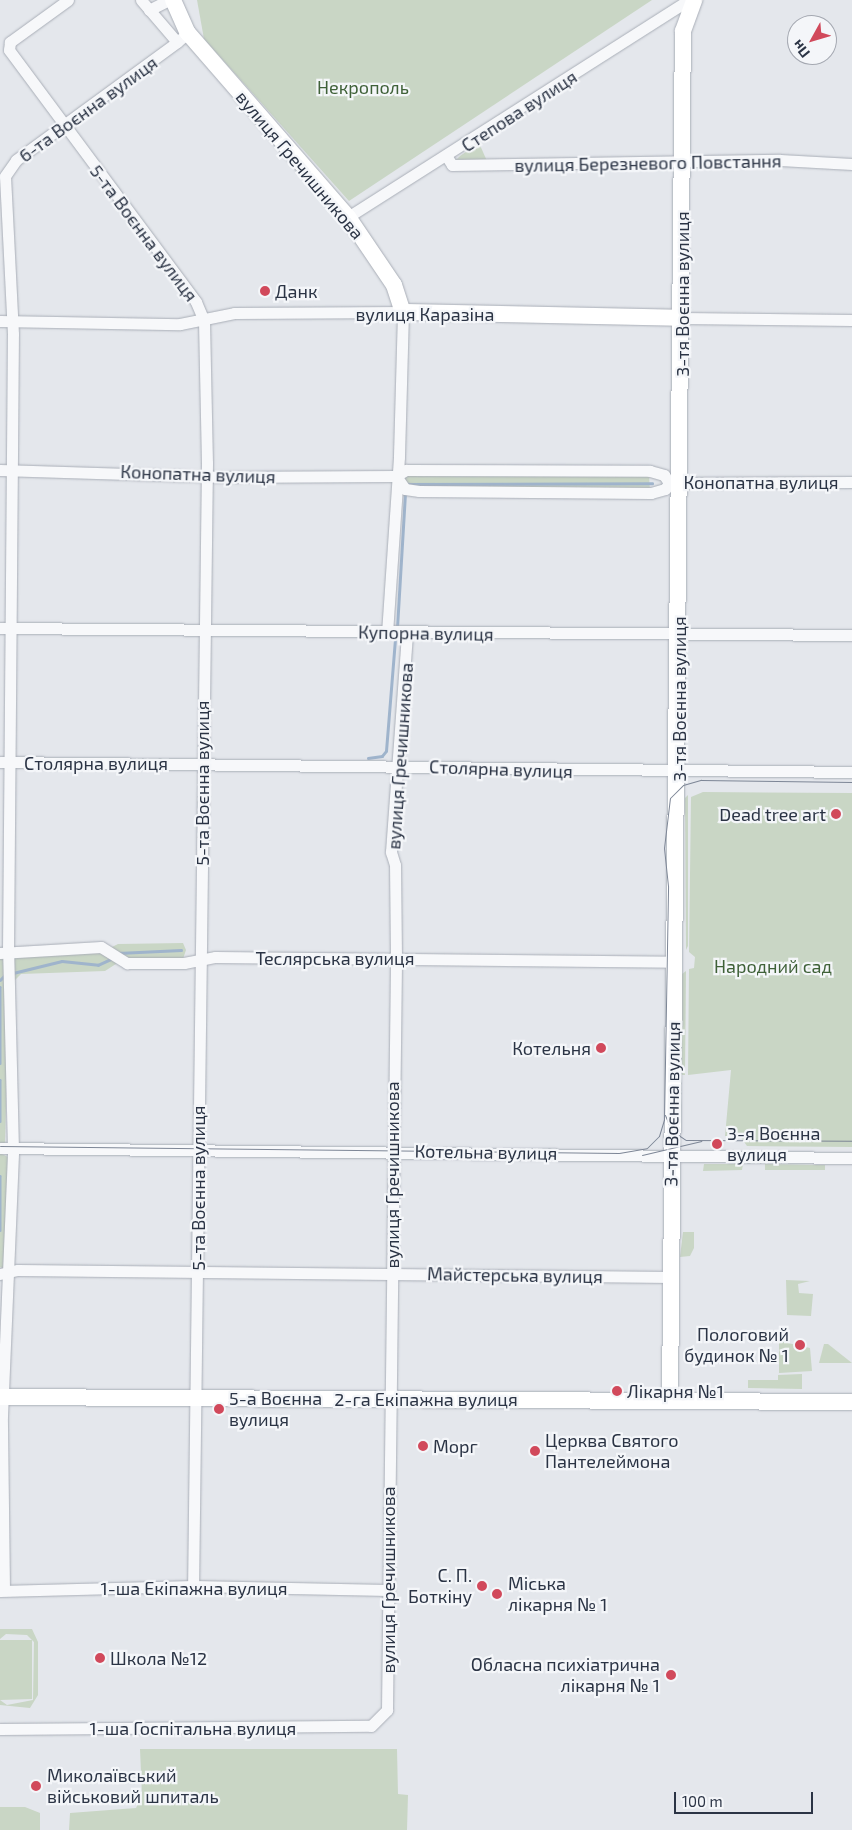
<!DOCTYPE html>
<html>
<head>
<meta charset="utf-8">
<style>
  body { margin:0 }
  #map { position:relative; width:852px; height:1830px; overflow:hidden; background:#e4e7ec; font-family:"Exo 2",sans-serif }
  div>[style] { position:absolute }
  .green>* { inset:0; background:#c9d6c5 }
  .stream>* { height:2.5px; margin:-1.25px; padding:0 1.25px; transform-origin:1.25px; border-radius:1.25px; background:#9fb4cc }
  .roads { filter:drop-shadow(0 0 1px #a9aeb7) drop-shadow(0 0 1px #a9aeb7) }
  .street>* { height:11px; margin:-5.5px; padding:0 5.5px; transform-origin:5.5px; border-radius:5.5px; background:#f7f8fa }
  .secondary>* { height:16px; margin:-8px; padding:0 8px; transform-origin:8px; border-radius:8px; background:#fff }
  .tram>* { height:1px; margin:-0.5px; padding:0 0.5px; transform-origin:0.5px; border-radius:0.5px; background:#7d8696 }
  .dots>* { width:14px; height:14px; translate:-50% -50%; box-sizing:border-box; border:2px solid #f4f6f9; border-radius:50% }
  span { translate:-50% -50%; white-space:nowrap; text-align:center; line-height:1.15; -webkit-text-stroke:4.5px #f4f6f9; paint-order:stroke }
  .park-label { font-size:18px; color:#3f6138 }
  .street-label { font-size:18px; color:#2b3445 }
  .poi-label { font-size:18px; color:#2b3445 }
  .left { translate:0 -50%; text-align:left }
  .right { translate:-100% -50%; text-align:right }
  .north { position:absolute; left:787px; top:15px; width:50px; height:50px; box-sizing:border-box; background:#f4f6f9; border:1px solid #a4a8b1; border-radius:50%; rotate:231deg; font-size:14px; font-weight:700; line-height:20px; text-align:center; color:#2b3445 }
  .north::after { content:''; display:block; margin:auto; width:18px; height:22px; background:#d1495b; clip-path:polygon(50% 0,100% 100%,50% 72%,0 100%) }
  .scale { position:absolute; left:674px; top:1792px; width:139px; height:22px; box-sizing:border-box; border:2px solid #2b3445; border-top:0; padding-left:6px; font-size:15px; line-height:18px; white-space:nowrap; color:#2b3445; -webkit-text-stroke:4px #f4f6f9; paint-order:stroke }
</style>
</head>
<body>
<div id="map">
  <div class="green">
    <i style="clip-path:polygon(197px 0,652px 0,349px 201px,204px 39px)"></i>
    <i style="clip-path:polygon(479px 143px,487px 161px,456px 160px,460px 156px)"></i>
    <i style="clip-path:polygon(405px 473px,649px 475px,650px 491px,402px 486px,398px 479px)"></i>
    <i style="clip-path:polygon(703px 792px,852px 793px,852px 1147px,747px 1146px,740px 1136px,725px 1136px,731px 1070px,688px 1075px,689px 969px,694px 968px,695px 957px,689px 952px,691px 797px)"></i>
    <i style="clip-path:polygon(688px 795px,688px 946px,686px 950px,685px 798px)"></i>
    <i style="clip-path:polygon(183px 943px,186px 950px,182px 962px,128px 961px,110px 948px,118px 944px)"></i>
    <i style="clip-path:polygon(96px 951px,119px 962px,105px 971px,21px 974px,14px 981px,13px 959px,17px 954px)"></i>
    <i style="clip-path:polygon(0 956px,4px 957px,9px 1000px,5px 1144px,0 1143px)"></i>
    <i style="clip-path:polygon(686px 971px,685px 1075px,682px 1075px,682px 974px)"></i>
    <i style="clip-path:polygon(0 1153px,10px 1158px,3px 1268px,0 1267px)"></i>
    <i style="clip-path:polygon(704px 1164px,743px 1164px,742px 1170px,703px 1171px)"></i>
    <i style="clip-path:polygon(765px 1164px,825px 1165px,825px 1170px,765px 1170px)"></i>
    <i style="clip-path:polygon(683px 1232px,694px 1232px,694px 1248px,690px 1256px,680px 1257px)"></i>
    <i style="clip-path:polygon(786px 1280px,810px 1281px,798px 1284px,799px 1293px,813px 1294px,811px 1316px,787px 1315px)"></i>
    <i style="clip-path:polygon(779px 1341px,810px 1348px,812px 1371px,779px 1373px)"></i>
    <i style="clip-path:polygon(824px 1344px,828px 1344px,852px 1363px,819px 1363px)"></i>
    <i style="clip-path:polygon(802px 1374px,802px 1389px,748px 1388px,748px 1380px,778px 1380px,778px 1375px)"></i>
    <i style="clip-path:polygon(0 1629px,32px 1629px,38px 1642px,38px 1695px,30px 1708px,0 1705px,0 1640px,32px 1640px,32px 1699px,0 1700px,7px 1705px,33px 1700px,34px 1642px,27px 1635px,6px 1634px,0 1639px)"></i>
    <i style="clip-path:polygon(140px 1749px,397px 1749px,398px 1794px,408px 1795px,407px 1830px,69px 1830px,70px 1813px,136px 1808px,142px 1795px)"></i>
    <i style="clip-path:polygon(0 1807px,25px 1807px,40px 1813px,40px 1830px,0 1830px)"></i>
  </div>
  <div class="stream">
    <i style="left:406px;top:484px;width:246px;rotate:-0.2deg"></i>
    <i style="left:397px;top:628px;width:134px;rotate:-86.6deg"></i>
    <i style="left:368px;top:758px;width:14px;rotate:-8deg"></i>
    <i style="left:382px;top:756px;width:6px;rotate:-51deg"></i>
    <i style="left:386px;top:751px;width:111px;rotate:-85.4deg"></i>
    <i style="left:118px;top:953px;width:63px;rotate:-2.7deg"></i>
    <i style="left:13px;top:973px;width:50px;rotate:-13.8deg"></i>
    <i style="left:62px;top:961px;width:36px;rotate:6deg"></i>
    <i style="left:98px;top:965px;width:14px;rotate:-25deg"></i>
    <i style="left:0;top:980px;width:6px;rotate:-45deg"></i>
    <i style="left:0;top:987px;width:76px;rotate:90deg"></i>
    <i style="left:0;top:1080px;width:41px;rotate:90deg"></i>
    <i style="left:0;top:1176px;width:54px;rotate:90deg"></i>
  </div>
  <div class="roads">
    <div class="street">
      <i style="left:68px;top:0;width:72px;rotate:144.1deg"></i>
      <i style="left:10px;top:42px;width:8px;rotate:97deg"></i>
      <i style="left:9px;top:50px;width:314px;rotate:53.4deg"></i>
      <i style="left:196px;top:302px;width:21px;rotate:67deg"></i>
      <i style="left:204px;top:321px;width:142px;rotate:88.8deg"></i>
      <i style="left:207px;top:463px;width:1123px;rotate:90.71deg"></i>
      <i style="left:141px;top:0;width:55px;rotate:49.4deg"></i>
      <i style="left:177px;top:42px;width:8px;rotate:-40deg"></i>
      <i style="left:149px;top:10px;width:22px;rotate:-27deg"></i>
      <i style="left:447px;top:157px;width:9px;rotate:58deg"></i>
      <i style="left:452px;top:165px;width:328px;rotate:-0.9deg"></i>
      <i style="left:780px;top:160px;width:72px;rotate:3.2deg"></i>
      <i style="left:348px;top:217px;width:403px;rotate:-32.5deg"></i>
      <i style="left:682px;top:318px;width:170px;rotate:0.7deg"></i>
      <i style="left:0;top:321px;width:180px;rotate:1deg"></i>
      <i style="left:180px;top:324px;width:55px;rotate:-11.5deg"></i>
      <i style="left:234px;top:313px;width:169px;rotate:-0.3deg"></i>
      <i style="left:403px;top:312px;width:145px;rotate:91.6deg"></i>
      <i style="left:399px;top:457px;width:175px;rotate:93.9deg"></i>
      <i style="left:0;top:470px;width:217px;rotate:1.8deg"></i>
      <i style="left:217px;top:477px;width:179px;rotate:-0.3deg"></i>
      <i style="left:396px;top:476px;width:12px;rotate:-31deg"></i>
      <i style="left:406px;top:470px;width:244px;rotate:0.2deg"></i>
      <i style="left:650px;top:471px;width:15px;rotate:16deg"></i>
      <i style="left:664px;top:475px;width:9px;rotate:58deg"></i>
      <i style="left:669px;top:483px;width:183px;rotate:-0.3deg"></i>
      <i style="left:396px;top:476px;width:16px;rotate:55deg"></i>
      <i style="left:405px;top:489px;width:14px;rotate:8deg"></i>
      <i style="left:419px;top:491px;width:232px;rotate:0.5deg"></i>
      <i style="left:651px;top:493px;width:15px;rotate:-16deg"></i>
      <i style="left:665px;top:489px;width:7px;rotate:-56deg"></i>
      <i style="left:0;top:628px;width:852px;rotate:0.47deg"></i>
      <i style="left:0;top:762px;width:852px;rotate:0.67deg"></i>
      <i style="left:0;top:953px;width:101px;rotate:-3.4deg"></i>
      <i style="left:101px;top:947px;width:31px;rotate:32deg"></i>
      <i style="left:127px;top:963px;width:57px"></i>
      <i style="left:184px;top:963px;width:32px;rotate:-11deg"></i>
      <i style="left:215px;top:957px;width:460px;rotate:0.6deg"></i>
      <i style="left:0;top:1148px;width:852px;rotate:0.67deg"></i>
      <i style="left:0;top:1274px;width:18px;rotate:-13deg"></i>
      <i style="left:18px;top:1270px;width:653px;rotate:0.61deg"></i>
      <i style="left:4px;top:1590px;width:174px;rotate:-90.7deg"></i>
      <i style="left:2px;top:1416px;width:266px;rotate:-87.6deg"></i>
      <i style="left:13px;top:1150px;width:198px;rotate:-91.4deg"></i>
      <i style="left:8px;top:952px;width:618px;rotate:-89.54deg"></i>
      <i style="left:13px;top:334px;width:158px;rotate:-92.9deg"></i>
      <i style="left:5px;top:176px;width:19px;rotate:-55deg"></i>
      <i style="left:16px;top:160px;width:200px;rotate:-36.2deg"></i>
      <i style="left:0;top:1591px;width:193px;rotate:-1.5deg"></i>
      <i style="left:193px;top:1586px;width:195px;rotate:1.2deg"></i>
      <i style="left:0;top:1729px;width:371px;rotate:-0.5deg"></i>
      <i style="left:371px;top:1726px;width:23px;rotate:-45deg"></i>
      <i style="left:387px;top:1710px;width:752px;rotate:-89.31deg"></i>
      <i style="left:396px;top:958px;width:93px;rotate:-90.6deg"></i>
      <i style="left:395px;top:865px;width:14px;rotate:-107deg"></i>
      <i style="left:391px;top:852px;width:221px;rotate:-85.8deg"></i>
    </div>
    <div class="secondary">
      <i style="left:173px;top:0;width:36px;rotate:66deg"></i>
      <i style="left:188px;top:33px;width:244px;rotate:49deg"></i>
      <i style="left:348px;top:217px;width:82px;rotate:55.9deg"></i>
      <i style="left:394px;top:285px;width:28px;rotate:72deg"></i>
      <i style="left:403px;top:312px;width:279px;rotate:1.2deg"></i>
      <i style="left:0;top:1397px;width:852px;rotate:0.34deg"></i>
      <i style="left:670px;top:1400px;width:1369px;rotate:-89.46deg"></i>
      <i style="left:683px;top:31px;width:33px;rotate:-70deg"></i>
    </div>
  </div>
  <div class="tram">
    <i style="left:665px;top:1115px;width:16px;rotate:68deg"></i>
    <i style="left:671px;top:1130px;width:18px;rotate:34deg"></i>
    <i style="left:686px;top:1140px;width:166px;rotate:0.3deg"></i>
    <i style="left:0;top:1146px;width:619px;rotate:0.65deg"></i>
    <i style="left:619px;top:1153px;width:28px;rotate:-10deg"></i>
    <i style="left:647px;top:1148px;width:17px;rotate:-45deg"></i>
    <i style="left:659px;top:1136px;width:17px;rotate:-73deg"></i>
    <i style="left:664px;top:1120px;width:234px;rotate:-89deg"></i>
    <i style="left:668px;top:886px;width:38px;rotate:-96deg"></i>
    <i style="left:664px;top:848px;width:50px;rotate:-83.2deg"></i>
    <i style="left:670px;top:798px;width:18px;rotate:-45deg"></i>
    <i style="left:683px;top:785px;width:19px;rotate:-16deg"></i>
    <i style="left:701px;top:780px;width:151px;rotate:0.8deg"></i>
    <i style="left:642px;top:1155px;width:61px;rotate:-13.3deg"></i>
  </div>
  <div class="dots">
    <i style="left:265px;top:291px;background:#d1495b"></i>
    <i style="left:836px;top:814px;background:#d1495b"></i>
    <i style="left:601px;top:1048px;background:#d1495b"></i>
    <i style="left:717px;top:1144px;background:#d1495b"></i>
    <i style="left:800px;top:1345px;background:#d1495b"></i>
    <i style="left:617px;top:1391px;background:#d1495b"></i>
    <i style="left:219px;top:1409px;background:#d1495b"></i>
    <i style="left:423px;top:1446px;background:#d1495b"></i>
    <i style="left:535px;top:1451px;background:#d1495b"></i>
    <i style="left:482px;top:1586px;background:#d1495b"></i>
    <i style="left:497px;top:1594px;background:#d1495b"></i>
    <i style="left:100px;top:1658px;background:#d1495b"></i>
    <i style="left:671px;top:1675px;background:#d1495b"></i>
    <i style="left:36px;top:1786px;background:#d1495b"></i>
  </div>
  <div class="park-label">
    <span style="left:363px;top:87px">Некрополь</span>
    <span style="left:773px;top:966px">Народний сад</span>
  </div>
  <div class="street-label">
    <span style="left:88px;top:109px;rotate:-36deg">6-та Воєнна вулиця</span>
    <span style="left:519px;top:111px;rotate:-33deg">Степова вулиця</span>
    <span style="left:648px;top:163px;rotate:-1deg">вулиця Березневого Повстання</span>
    <span style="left:300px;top:165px;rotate:50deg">вулиця Гречишникова</span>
    <span style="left:144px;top:233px;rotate:53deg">5-та Воєнна вулиця</span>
    <span style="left:682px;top:294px;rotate:-90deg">3-тя Воєнна вулиця</span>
    <span style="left:425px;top:314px">вулиця Каразіна</span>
    <span style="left:198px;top:474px;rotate:2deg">Конопатна вулиця</span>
    <span style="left:761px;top:482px">Конопатна вулиця</span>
    <span style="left:426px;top:633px;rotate:1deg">Купорна вулиця</span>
    <span style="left:679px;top:699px;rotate:-90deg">3-тя Воєнна вулиця</span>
    <span style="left:400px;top:756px;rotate:-86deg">вулиця Гречишникова</span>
    <span style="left:96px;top:763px">Столярна вулиця</span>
    <span style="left:501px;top:769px;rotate:2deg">Столярна вулиця</span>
    <span style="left:202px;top:783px;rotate:-90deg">5-та Воєнна вулиця</span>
    <span style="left:335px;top:958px">Теслярська вулиця</span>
    <span style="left:672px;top:1104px;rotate:-89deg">3-тя Воєнна вулиця</span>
    <span style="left:486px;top:1152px;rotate:1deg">Котельна вулиця</span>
    <span style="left:392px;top:1175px;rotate:-90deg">вулиця Гречишникова</span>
    <span style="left:198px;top:1188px;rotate:-90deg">5-та Воєнна вулиця</span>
    <span style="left:515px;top:1275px;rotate:1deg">Майстерська вулиця</span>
    <span style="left:426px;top:1399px">2-га Екіпажна вулиця</span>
    <span style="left:388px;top:1580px;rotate:-90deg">вулиця Гречишникова</span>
    <span style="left:194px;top:1588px">1-ша Екіпажна вулиця</span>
    <span style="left:193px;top:1728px">1-ша Госпітальна вулиця</span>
  </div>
  <div class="poi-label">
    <span class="left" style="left:275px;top:291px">Данк</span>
    <span class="right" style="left:826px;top:814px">Dead tree art</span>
    <span class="right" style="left:591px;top:1048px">Котельня</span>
    <span class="left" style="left:727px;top:1144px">3-я Воєнна<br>вулиця</span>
    <span class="right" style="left:789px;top:1345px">Пологовий<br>будинок № 1</span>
    <span class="left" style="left:627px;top:1391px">Лікарня №1</span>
    <span class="left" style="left:229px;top:1409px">5-а Воєнна<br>вулиця</span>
    <span class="left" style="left:545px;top:1451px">Церква Святого<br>Пантелеймона</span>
    <span class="left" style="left:433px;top:1446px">Морг</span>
    <span class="right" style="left:472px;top:1586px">С. П.<br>Боткіну</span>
    <span class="left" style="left:508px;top:1594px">Міська<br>лікарня № 1</span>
    <span class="left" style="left:110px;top:1658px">Школа №12</span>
    <span class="right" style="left:660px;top:1675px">Обласна психіатрична<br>лікарня № 1</span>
    <span class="left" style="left:47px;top:1786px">Миколаївський<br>військовий шпиталь</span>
  </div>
  <div class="north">Пн</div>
  <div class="scale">100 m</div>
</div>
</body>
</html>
